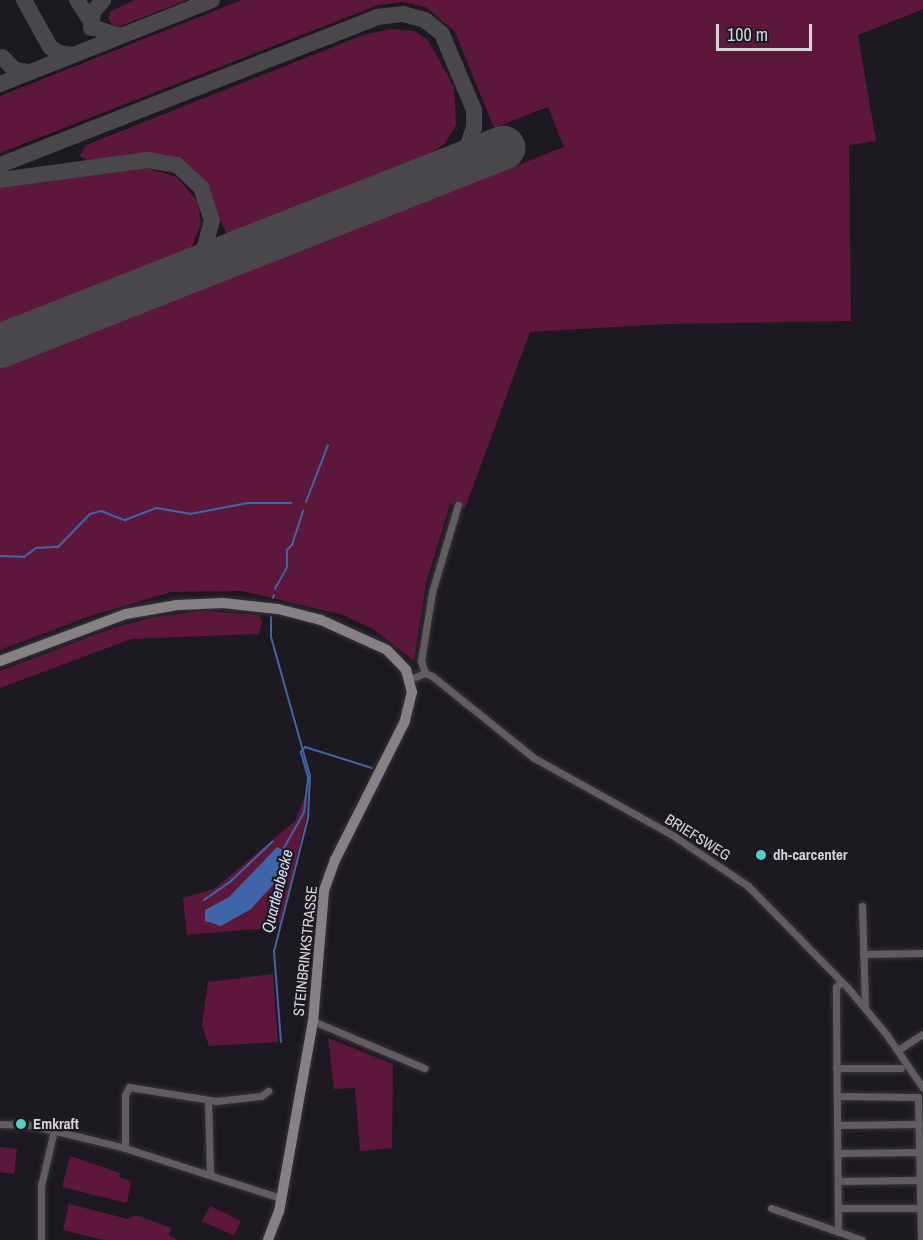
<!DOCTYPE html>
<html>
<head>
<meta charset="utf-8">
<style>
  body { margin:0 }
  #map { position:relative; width:923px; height:1240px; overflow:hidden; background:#1d1921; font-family:"Archivo Narrow",sans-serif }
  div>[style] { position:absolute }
  .green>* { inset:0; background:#5d173b }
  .water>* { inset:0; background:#3f65a8 }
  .stream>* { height:2px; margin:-1px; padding:0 1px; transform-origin:1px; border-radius:1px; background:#3f65a8 }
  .taxiway>* { height:16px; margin:-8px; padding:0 8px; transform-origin:8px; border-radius:8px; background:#49464c }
  .runway>* { height:44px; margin:-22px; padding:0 22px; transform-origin:22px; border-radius:22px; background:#49464c }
  .roads { filter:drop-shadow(0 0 2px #37333b) drop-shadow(0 0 2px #37333b) }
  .street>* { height:7px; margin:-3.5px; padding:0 3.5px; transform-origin:3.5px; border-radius:3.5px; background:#605c5f }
  .secondary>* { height:10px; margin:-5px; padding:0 5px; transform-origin:5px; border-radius:5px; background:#878186 }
  .dots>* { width:16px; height:16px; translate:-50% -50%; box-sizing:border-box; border:3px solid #1d1921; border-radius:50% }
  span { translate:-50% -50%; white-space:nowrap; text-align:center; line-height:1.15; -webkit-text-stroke:4.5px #1d1921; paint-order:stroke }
  .street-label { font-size:15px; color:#d6d4d9 }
  .poi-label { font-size:15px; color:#d6d4d9; font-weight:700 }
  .left { translate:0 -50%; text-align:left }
  .water-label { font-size:16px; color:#d5e0f4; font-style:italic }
  .scale { position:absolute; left:716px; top:24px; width:96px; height:27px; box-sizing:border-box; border:3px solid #d6d4d9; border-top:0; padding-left:8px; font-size:18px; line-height:21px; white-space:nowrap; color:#d6d4d9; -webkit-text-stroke:4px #1d1921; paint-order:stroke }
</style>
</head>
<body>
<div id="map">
  <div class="green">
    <i style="clip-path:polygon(135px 0,187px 0,118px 27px,112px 25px,108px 18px,111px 11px)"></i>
    <i style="clip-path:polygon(242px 0,923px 0,923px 9px,858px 35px,876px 141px,849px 145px,851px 321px,667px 324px,530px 332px,465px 508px,450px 504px,426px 584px,414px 661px,373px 629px,343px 615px,242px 591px,171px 592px,93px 615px,0 650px,0 369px,564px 147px,548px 107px,494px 128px,455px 32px,426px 7px,402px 2px,378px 5px,0 153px,0 96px)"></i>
    <i style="clip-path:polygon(391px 29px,414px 31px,428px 40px,454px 87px,456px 125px,445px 143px,432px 153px,227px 235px,207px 187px,182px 162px,160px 155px,91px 162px,80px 156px,86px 145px,366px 34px)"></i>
    <i style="clip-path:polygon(147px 168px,177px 177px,198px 202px,201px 224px,191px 249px,0 324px,0 188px)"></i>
    <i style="clip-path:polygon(204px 611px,259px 615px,262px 621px,259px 634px,131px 639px,0 688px,0 671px,113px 628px,154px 617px)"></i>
    <i style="clip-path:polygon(308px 788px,306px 818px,280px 927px,187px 935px,183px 898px,214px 889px,295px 821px)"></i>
    <i style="clip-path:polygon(273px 974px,278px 1042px,209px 1046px,202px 1025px,208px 982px)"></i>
    <i style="clip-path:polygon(328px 1038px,393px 1064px,392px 1148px,360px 1151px,355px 1088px,334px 1089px)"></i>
    <i style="clip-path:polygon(0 1147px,17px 1149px,14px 1174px,0 1172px)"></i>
    <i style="clip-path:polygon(70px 1156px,120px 1173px,119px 1177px,131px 1181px,127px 1203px,62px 1187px)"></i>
    <i style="clip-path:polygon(69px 1204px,128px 1219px,136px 1215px,171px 1228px,169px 1235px,178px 1240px,103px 1240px,63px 1230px)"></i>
    <i style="clip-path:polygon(210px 1206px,241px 1221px,234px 1236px,202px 1221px)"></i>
  </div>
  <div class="water">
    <i style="clip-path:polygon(277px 847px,286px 852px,280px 877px,251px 909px,221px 926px,205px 921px,205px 910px,229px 897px)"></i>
  </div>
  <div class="stream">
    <i style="left:306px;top:502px;width:61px;rotate:-68.9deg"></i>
    <i style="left:0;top:556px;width:24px;rotate:2deg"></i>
    <i style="left:24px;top:557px;width:15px;rotate:-37deg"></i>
    <i style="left:36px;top:548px;width:22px;rotate:-3deg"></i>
    <i style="left:58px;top:547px;width:46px;rotate:-45.9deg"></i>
    <i style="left:90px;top:514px;width:11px;rotate:-15deg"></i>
    <i style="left:101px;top:511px;width:26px;rotate:21deg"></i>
    <i style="left:125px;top:520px;width:34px;rotate:-21deg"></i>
    <i style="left:157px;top:508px;width:34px;rotate:10deg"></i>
    <i style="left:190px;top:514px;width:59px;rotate:-10.7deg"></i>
    <i style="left:248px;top:503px;width:43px"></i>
    <i style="left:275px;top:589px;width:25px;rotate:-61deg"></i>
    <i style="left:287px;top:567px;width:17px;rotate:-90deg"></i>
    <i style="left:287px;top:550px;width:7px;rotate:-45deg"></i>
    <i style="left:292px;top:545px;width:36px;rotate:-72deg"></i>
    <i style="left:273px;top:598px;width:3px;rotate:-72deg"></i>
    <i style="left:271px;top:617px;width:20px;rotate:90deg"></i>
    <i style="left:271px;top:637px;width:144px;rotate:74.3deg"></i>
    <i style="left:310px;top:776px;width:42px;rotate:92.7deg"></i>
    <i style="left:308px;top:818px;width:137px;rotate:104.3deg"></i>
    <i style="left:274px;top:951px;width:91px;rotate:85.6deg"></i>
    <i style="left:284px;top:848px;width:41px;rotate:-60.9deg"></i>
    <i style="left:304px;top:812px;width:35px;rotate:-83deg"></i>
    <i style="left:308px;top:777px;width:26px;rotate:-106deg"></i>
    <i style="left:301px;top:752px;width:6px;rotate:-51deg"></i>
    <i style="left:305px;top:747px;width:70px;rotate:17.4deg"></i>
    <i style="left:204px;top:900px;width:32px;rotate:-35deg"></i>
    <i style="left:230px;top:882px;width:59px;rotate:-43.6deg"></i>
  </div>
  <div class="taxiway">
    <i style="left:24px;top:0;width:54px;rotate:61deg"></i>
    <i style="left:50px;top:47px;width:11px;rotate:34deg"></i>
    <i style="left:59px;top:53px;width:15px;rotate:8deg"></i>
    <i style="left:77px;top:0;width:33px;rotate:57deg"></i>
    <i style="left:95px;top:28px;width:26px;rotate:18deg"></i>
    <i style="left:91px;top:28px;width:16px;rotate:-83deg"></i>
    <i style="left:93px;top:12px;width:16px;rotate:-50deg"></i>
    <i style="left:2px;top:57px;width:18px;rotate:45deg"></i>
    <i style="left:15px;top:70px;width:15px;rotate:8deg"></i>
    <i style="left:0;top:84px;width:228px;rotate:-21.6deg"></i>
    <i style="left:0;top:165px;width:405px;rotate:-21.4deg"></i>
    <i style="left:377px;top:17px;width:26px;rotate:-7deg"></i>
    <i style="left:403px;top:14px;width:23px;rotate:15deg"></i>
    <i style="left:425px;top:20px;width:22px;rotate:39deg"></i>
    <i style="left:442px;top:34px;width:82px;rotate:67.2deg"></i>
    <i style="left:474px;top:110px;width:17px;rotate:90deg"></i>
    <i style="left:474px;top:127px;width:23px;rotate:108deg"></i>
    <i style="left:467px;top:149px;width:38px;rotate:139deg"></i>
    <i style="left:0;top:180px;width:149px;rotate:-7.7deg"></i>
    <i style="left:148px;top:160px;width:29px;rotate:10deg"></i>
    <i style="left:177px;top:165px;width:33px;rotate:43deg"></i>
    <i style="left:201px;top:187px;width:35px;rotate:72deg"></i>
    <i style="left:212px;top:220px;width:31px;rotate:105deg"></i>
    <i style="left:204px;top:250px;width:35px;rotate:134deg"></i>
  </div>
  <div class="runway">
    <i style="left:0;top:346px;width:541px;rotate:-21.49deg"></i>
  </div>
  <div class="roads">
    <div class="street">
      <i style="left:425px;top:673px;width:13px;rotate:-108deg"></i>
      <i style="left:421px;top:661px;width:70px;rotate:-80.9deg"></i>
      <i style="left:432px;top:592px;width:91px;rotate:-73.4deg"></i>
      <i style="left:410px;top:679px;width:16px;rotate:-22deg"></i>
      <i style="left:425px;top:673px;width:8px;rotate:23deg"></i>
      <i style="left:432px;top:676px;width:131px;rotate:38.8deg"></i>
      <i style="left:534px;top:758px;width:160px;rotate:29.1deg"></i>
      <i style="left:674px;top:836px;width:89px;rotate:34deg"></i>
      <i style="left:748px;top:886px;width:143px;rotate:45.6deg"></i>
      <i style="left:848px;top:988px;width:60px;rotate:50.4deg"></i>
      <i style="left:886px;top:1034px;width:65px;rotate:55.6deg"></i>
      <i style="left:862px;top:906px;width:101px;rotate:88.3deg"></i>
      <i style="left:863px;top:954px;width:60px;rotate:-1deg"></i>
      <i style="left:313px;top:1021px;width:121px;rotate:22.9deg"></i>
      <i style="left:898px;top:1050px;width:30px;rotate:-33deg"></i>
      <i style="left:836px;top:1068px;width:65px"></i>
      <i style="left:837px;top:1096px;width:81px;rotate:0.7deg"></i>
      <i style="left:918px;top:1097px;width:143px;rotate:88.8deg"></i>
      <i style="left:208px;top:1100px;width:73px;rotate:88.4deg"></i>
      <i style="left:0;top:1124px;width:31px;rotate:2deg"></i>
      <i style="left:31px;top:1125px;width:97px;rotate:13.7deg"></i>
      <i style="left:125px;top:1148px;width:164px;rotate:17.8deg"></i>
      <i style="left:837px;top:1125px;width:82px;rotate:-0.7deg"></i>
      <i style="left:125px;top:1148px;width:53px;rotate:-90deg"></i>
      <i style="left:125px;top:1095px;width:9px;rotate:-63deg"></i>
      <i style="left:129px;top:1087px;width:88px;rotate:9.1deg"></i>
      <i style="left:216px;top:1101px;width:45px;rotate:-6.3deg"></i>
      <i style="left:261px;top:1096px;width:9px;rotate:-36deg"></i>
      <i style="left:838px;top:1153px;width:85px;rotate:-0.7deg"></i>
      <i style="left:838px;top:1181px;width:85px;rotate:-0.7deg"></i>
      <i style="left:771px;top:1208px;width:96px;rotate:19.4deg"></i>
      <i style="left:838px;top:1208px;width:85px"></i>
      <i style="left:838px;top:1232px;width:245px;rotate:-90.5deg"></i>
      <i style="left:836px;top:987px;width:7px;rotate:-45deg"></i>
      <i style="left:41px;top:1240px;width:54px;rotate:-90deg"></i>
      <i style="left:41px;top:1186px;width:57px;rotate:-76.9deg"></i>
    </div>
    <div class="secondary">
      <i style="left:0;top:661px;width:134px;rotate:-20.5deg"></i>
      <i style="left:126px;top:614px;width:52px;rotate:-10deg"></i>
      <i style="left:177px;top:605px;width:46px;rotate:-2.5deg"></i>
      <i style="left:223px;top:603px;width:55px;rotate:6.2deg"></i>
      <i style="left:278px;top:609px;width:44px;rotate:14.3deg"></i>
      <i style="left:321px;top:620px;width:72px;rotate:24.4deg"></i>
      <i style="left:387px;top:650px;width:28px;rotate:46deg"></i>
      <i style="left:406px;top:670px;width:23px;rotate:75deg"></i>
      <i style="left:412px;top:692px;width:30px;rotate:104deg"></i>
      <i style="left:405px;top:721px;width:156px;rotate:116.7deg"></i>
      <i style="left:335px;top:860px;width:33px;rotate:110deg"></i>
      <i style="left:324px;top:891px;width:130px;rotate:94.8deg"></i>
      <i style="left:313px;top:1021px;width:193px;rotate:100.1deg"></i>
      <i style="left:279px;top:1211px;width:31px;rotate:111deg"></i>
    </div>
  </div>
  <div class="dots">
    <i style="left:761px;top:855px;background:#53cdc9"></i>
    <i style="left:21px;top:1124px;background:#53cdc9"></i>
  </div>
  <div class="street-label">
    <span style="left:698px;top:837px;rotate:32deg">BRIEFSWEG</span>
    <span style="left:305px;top:951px;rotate:-84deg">STEINBRINKSTRASSE</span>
  </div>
  <div class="poi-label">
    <span class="left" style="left:773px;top:855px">dh-carcenter</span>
    <span class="left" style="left:33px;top:1124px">Emkraft</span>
  </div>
  <div class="water-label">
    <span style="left:277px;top:891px;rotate:-76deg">Quartlenbecke</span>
  </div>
  <div class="scale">100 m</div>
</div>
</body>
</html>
